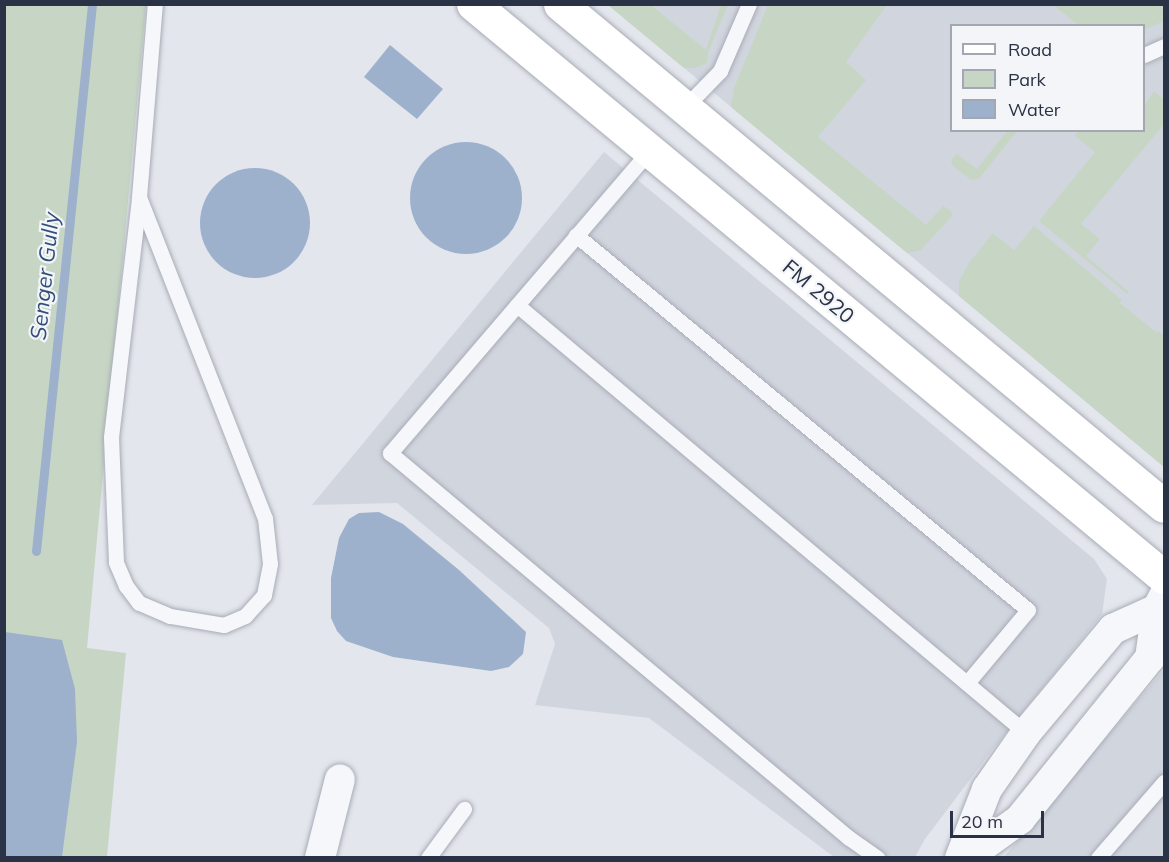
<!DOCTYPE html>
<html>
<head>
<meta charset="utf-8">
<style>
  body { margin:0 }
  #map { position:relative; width:1169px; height:862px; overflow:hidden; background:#e3e6ec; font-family:Mulish,sans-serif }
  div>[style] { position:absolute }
  .built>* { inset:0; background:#d1d5de }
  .green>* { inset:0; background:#c7d6c4 }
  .water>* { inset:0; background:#9db1cd }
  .round { border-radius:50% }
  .stream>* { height:9px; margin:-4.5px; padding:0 4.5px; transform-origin:4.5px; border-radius:4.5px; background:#9db1cd }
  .roads { filter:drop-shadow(0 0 2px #a8acb7) drop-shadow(0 0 2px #a8acb7) }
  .service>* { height:15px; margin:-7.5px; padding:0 7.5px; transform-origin:7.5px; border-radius:7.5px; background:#f6f7fa }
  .minor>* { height:30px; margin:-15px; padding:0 15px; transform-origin:15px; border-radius:15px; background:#f6f7fa }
  .primary>* { height:33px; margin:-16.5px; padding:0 16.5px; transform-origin:16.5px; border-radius:16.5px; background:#fff }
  span { translate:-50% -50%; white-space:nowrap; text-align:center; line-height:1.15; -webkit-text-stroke:4.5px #f3f5f9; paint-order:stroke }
  .street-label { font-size:21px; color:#2a3245 }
  .water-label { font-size:22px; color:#324e7b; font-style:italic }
  .frame { position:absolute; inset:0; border:6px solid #2a3245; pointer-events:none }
  .legend { position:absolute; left:950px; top:24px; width:195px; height:108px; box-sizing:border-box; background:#f3f5f9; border:2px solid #a3a7b1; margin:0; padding:8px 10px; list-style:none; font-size:18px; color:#2a3245 }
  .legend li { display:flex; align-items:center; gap:12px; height:30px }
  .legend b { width:30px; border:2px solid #a3a7b1 }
  .scale { position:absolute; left:950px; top:811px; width:94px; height:27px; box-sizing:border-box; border:3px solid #2a3245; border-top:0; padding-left:8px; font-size:18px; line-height:21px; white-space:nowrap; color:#2a3245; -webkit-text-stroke:4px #f3f5f9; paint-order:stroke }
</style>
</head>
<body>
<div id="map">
  <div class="built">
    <i style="clip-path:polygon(evenodd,608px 5px,1164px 5px,1164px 467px,959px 296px,608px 5px,952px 26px,1144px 26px,1144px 130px,952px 130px,952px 26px)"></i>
    <i style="clip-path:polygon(604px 152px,1094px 559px,1107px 579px,1102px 614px,993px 749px,925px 839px,915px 857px,834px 857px,649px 718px,535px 705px,555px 644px,549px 628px,397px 503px,312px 505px)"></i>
    <i style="clip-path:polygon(1164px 670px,1164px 857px,1003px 858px,1163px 671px)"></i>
  </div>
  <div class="green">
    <i style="clip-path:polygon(5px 5px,146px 5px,87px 648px,126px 653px,107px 857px,5px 858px)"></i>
    <i style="clip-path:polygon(608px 5px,651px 5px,706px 50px,721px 5px,728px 5px,708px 52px,707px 63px,695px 68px,684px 68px)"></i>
    <i style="clip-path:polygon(768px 5px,887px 5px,846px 62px,866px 80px,818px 137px,926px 225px,943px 206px,951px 211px,952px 216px,921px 250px,907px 253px,731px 107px,734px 88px)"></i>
    <i style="clip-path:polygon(1053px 5px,1164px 5px,1164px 21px,1144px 30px,1144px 26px,1078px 25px)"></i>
    <i style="clip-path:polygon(1154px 91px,1164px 100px,1164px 124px,1081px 224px,1100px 239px,1086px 256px,1129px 292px,1127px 294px,1039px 221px,1095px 152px,1075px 136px,1078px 131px,1144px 130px,1144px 105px)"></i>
    <i style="clip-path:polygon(1007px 131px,1017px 131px,979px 179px,971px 180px,953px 166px,951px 160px,957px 154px,977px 169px)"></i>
    <i style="clip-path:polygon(1034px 226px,1122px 300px,1120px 303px,1157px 333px,1159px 331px,1164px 336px,1164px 467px,959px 296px,959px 282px,968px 264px,993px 233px,1014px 250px)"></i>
  </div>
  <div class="water">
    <i style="clip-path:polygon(390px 45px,443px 89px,417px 119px,364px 77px)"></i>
    <i class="round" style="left:410px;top:142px;width:112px;height:112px"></i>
    <i class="round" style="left:200px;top:168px;width:110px;height:110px"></i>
    <i style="clip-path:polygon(379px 512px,403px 524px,459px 570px,526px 632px,523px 654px,509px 667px,491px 671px,393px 657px,346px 641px,337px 631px,331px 618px,331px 578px,339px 538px,349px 519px,359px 513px)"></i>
    <i style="clip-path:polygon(5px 632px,62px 640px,75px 689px,77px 742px,62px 857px,5px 857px)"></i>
  </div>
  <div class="stream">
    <i style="left:36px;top:551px;width:550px;rotate:-84.15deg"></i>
  </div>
  <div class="roads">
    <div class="service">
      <i style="left:1144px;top:55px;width:22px;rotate:-24deg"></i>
      <i style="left:684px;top:108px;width:52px;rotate:-45.8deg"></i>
      <i style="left:720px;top:71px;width:73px;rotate:-66.6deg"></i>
      <i style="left:649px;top:151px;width:398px;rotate:130.6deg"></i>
      <i style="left:390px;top:453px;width:599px;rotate:39.99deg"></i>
      <i style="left:849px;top:838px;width:35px;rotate:35deg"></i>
      <i style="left:139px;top:197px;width:345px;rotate:68.6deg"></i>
      <i style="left:265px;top:518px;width:46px;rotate:83.8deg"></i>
      <i style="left:270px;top:564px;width:32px;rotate:101deg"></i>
      <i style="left:264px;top:595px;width:28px;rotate:132deg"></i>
      <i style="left:245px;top:616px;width:23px;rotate:157deg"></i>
      <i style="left:224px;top:625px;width:55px;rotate:-170.5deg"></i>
      <i style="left:170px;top:616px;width:34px;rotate:-157deg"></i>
      <i style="left:139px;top:603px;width:21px;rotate:-127deg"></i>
      <i style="left:126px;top:586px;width:26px;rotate:-113deg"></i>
      <i style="left:116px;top:562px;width:125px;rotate:-92.3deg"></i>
      <i style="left:111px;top:437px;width:242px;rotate:-83.3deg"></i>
      <i style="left:139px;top:197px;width:194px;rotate:-85.3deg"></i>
      <i style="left:576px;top:235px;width:587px;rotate:39.68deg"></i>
      <i style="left:1028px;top:610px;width:95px;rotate:129.9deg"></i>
      <i style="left:517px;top:305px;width:665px;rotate:40.06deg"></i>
      <i style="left:428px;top:858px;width:61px;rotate:-53.7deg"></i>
      <i style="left:1098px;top:858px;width:101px;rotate:-49deg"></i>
    </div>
    <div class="minor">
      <i style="left:320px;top:858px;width:81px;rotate:-75.8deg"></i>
      <i style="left:960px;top:858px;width:74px;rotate:-68.6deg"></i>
      <i style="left:987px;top:789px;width:68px;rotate:-55.1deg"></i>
      <i style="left:1026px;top:733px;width:136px;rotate:-50.1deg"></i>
      <i style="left:1113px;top:629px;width:48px;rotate:-24.4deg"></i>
      <i style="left:966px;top:858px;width:67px;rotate:-35.8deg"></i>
      <i style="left:1020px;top:819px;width:207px;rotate:-51.1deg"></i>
      <i style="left:1150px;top:658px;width:49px;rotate:-81.9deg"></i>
      <i style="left:1157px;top:609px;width:15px;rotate:-62deg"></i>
    </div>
    <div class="primary">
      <i style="left:473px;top:4px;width:898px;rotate:39.67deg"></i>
      <i style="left:560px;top:4px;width:785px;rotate:39.73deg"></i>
    </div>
  </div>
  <div class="street-label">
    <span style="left:819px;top:291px;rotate:40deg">FM 2920</span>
  </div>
  <div class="water-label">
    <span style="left:45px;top:276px;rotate:-84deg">Senger Gully</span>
  </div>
  <div class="frame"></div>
  <ul class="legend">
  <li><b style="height:8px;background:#fff"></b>Road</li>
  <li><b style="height:16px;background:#c7d6c4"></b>Park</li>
  <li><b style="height:16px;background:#9db1cd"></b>Water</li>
  </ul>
  <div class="scale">20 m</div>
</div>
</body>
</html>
